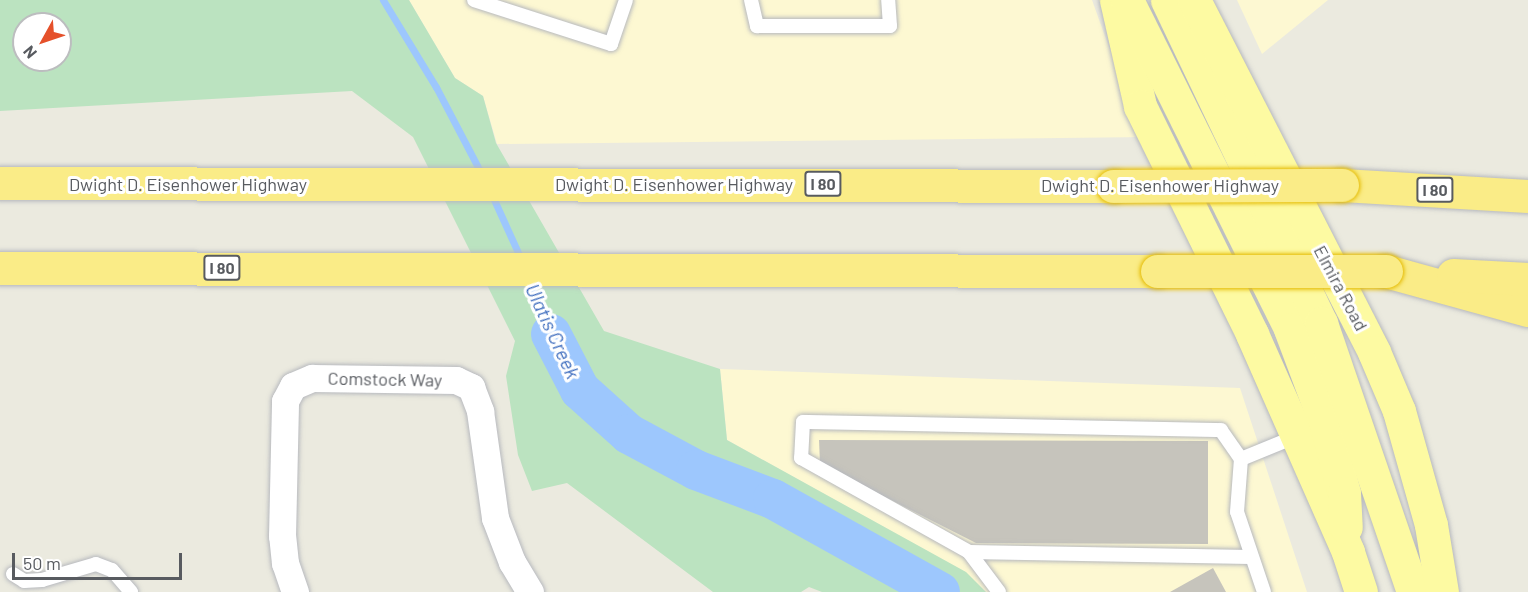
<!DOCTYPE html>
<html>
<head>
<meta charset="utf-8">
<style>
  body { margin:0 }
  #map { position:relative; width:1528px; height:592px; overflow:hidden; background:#ebeadf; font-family:Barlow,sans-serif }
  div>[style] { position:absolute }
  .commercial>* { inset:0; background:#fdf8d2 }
  .green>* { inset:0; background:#bbe3c0 }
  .stream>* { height:7px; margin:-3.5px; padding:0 3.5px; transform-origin:3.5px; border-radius:3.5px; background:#9dc7fd }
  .river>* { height:40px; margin:-20px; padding:0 20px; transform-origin:20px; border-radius:20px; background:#9dc7fd }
  .building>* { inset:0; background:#c6c4bc }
  .roads { filter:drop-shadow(0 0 2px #b7b9be) drop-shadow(0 0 2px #b7b9be) }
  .lane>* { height:14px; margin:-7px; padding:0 7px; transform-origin:7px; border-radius:7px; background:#fff }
  .street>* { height:27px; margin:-13.5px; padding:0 13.5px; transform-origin:13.5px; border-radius:13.5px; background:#fff }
  .primary>* { height:33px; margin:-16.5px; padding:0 16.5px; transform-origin:16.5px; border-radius:16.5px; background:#fdfaa2 }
  .highway>* { height:33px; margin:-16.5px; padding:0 16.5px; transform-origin:16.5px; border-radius:16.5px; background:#faec87 }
  .bridges { filter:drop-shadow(0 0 2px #e5bc05) drop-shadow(0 0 2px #e5bc05) }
  .highway-bridge>* { height:33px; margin:-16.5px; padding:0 16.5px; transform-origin:16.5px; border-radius:16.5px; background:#faec87 }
  span { translate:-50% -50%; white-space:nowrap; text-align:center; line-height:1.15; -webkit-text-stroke:6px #fff; paint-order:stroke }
  .shield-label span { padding:2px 4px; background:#fff; border:2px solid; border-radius:4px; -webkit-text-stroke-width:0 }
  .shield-label { font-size:16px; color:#585b60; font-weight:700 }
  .street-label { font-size:18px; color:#585b60 }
  .water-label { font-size:20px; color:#416fbf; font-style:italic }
  .north { position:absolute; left:12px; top:12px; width:60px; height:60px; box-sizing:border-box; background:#fff; border:2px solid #bcbdbf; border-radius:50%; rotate:230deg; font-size:16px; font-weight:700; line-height:24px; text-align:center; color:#585b60 }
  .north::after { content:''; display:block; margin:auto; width:21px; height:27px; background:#e5512b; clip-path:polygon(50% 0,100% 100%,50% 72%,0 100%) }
  .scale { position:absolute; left:12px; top:553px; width:170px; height:27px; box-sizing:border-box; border:3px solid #585b60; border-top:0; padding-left:8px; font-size:18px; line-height:21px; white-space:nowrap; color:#585b60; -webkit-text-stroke:4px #fff; paint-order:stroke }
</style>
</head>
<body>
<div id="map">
  <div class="commercial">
    <i style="clip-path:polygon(409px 0,1092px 0,1123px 86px,1148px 137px,497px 144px,483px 96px,455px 78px)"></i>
    <i style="clip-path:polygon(1237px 0,1328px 0,1262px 54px)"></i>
    <i style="clip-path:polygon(720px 369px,1240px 388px,1307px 592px,986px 592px,965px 572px,727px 440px)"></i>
  </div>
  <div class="green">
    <i style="clip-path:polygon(evenodd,0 0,409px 0,455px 78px,483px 96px,496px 143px,604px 331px,720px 369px,727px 440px,966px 572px,986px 592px,822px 592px,809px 587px,801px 592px,713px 592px,567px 483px,532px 491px,518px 455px,506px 376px,515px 341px,413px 137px,352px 91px,0 111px,0 0,24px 24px,60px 24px,60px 60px,24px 60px,24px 24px)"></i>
  </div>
  <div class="stream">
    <i style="left:383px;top:0;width:102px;rotate:58.7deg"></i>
    <i style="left:436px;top:87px;width:99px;rotate:62.4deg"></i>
    <i style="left:491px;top:193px;width:72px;rotate:65.6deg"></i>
    <i style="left:528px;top:278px;width:61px;rotate:67.7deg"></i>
  </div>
  <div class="river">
    <i style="left:551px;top:334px;width:63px;rotate:62.6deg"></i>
    <i style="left:580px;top:390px;width:66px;rotate:41.9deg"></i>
    <i style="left:629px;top:434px;width:76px;rotate:28.2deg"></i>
    <i style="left:696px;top:470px;width:82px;rotate:20.6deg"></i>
    <i style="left:773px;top:499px;width:191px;rotate:29.1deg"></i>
  </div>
  <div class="building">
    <i style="clip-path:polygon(819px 440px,1208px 441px,1208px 544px,976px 543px,820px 464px)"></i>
    <i style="clip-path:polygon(1213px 568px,1226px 592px,1170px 592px)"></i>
  </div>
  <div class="roads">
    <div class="lane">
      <i style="left:474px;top:0;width:144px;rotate:17.8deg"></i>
      <i style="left:611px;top:44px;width:46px;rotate:-71.2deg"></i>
      <i style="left:751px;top:0;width:27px;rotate:77deg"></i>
      <i style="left:757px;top:26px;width:133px"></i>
      <i style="left:890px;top:26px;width:26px;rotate:-94deg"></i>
      <i style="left:1241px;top:459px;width:35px;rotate:-125deg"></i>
      <i style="left:1221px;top:430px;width:418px;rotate:-178.9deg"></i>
      <i style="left:803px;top:422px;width:36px;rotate:93deg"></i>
      <i style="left:801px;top:458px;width:193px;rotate:29.2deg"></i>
      <i style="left:969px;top:552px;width:281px;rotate:1deg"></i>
      <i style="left:969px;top:552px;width:50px;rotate:53.1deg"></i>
      <i style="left:13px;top:574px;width:13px;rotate:32deg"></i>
      <i style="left:24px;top:581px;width:18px;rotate:-3deg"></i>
      <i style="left:42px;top:580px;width:56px;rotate:-16.5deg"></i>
      <i style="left:96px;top:564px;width:17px;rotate:21deg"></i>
      <i style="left:112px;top:570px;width:29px;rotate:49deg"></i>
      <i style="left:1264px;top:592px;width:84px;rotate:-108.6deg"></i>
      <i style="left:1237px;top:512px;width:53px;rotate:-85.7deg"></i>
      <i style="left:1241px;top:459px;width:58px;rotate:-22.2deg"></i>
    </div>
    <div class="street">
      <i style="left:295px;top:592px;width:31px;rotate:-109deg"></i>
      <i style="left:285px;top:563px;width:27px;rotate:-96deg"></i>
      <i style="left:282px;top:536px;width:135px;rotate:-88.7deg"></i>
      <i style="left:285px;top:401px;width:17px;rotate:-62deg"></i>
      <i style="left:293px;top:386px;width:21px;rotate:-23deg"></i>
      <i style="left:312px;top:378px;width:144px;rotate:0.8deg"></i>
      <i style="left:456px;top:380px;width:17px;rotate:25deg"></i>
      <i style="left:471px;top:387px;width:26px;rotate:69deg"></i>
      <i style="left:480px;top:411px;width:108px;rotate:82deg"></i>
      <i style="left:495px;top:518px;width:47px;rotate:68.9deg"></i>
      <i style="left:512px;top:562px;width:35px;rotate:59deg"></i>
    </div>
    <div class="primary">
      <i style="left:1116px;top:0;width:109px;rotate:77.2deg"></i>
      <i style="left:1140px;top:106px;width:254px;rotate:63.8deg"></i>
      <i style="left:1252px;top:334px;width:238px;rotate:66.2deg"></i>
      <i style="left:1348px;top:552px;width:42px;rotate:72deg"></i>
      <i style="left:1127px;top:0;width:367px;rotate:63.6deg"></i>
      <i style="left:1290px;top:329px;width:99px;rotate:69.4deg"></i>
      <i style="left:1325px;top:422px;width:73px;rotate:75deg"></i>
      <i style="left:1344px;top:493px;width:34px;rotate:87deg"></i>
      <i style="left:1167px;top:0;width:358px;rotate:64.5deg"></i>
      <i style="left:1321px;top:323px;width:284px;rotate:71.1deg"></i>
      <i style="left:1194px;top:0;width:395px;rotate:62.9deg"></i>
      <i style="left:1374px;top:352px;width:64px;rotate:67deg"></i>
      <i style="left:1399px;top:411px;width:118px;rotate:74.3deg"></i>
      <i style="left:1431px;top:525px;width:68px;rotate:80.7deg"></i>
    </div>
    <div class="highway">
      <i style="left:0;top:183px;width:1113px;rotate:0.15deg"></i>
      <i style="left:1342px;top:185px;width:186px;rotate:3.4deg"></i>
      <i style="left:0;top:268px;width:1157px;rotate:0.15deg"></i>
      <i style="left:1386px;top:271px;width:147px;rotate:15.4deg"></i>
      <i style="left:1453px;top:275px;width:75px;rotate:3.1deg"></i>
    </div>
  </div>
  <div class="bridges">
    <div class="highway-bridge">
      <i style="left:1113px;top:186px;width:229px;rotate:-0.3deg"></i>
      <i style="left:1157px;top:271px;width:229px"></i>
    </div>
  </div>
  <div class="shield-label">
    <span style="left:823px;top:184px">I 80</span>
    <span style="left:1435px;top:190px">I 80</span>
    <span style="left:222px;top:268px">I 80</span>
  </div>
  <div class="street-label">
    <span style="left:188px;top:184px">Dwight D. Eisenhower Highway</span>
    <span style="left:674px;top:184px">Dwight D. Eisenhower Highway</span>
    <span style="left:1160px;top:185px">Dwight D. Eisenhower Highway</span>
    <span style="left:1341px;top:288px;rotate:62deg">Elmira Road</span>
    <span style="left:385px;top:379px;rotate:1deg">Comstock Way</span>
  </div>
  <div class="water-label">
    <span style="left:553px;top:331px;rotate:65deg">Ulatis Creek</span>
  </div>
  <div class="north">N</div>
  <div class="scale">50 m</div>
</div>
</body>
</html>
